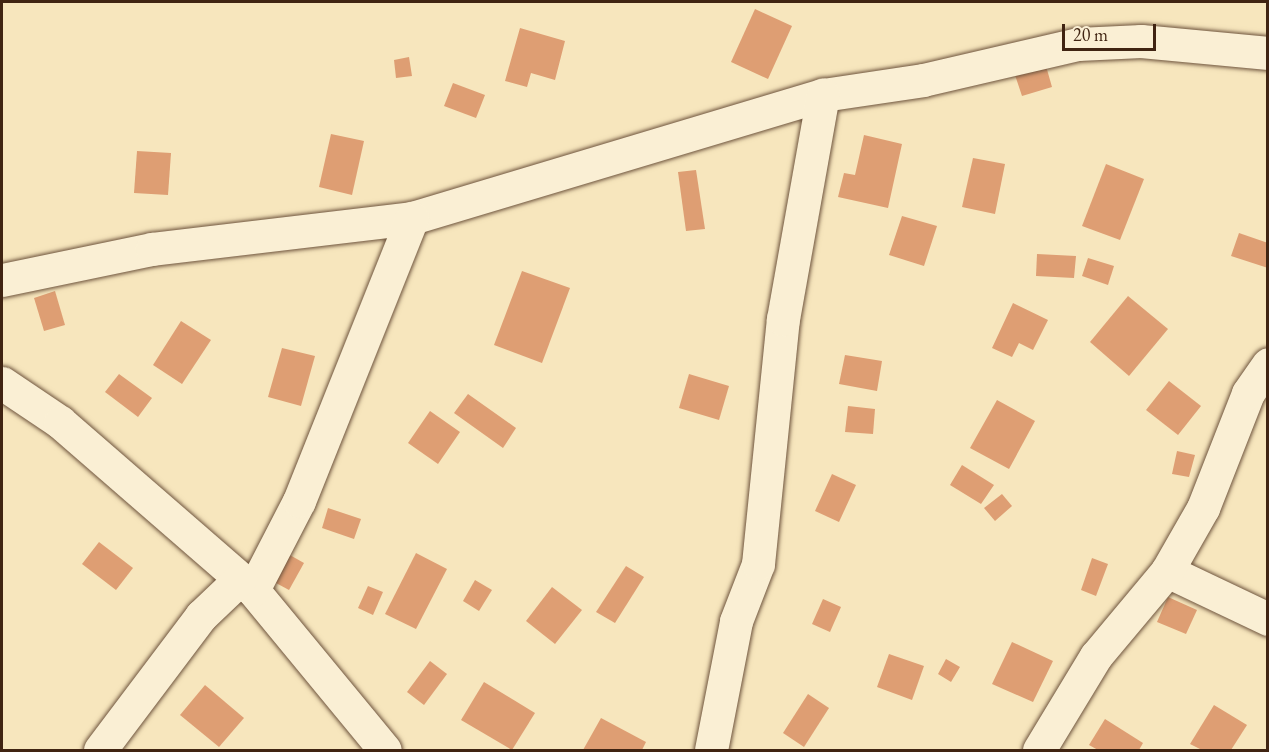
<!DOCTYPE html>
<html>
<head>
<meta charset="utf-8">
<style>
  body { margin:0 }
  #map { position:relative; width:1269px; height:752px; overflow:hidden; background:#f7e6bd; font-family:"EB Garamond",serif }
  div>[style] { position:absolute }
  .building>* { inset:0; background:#de9e73 }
  .roads { filter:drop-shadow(0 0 2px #6e543d) drop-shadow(0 0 2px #6e543d) }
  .street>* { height:33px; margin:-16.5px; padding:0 16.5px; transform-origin:16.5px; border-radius:16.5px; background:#faefd4 }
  span { translate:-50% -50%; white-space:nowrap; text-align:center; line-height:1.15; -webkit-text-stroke:4.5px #faefd4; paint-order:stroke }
  .frame { position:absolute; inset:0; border:3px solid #402412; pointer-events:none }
  .scale { position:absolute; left:1062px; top:24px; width:94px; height:27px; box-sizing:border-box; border:3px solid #402412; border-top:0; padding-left:8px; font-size:18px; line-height:21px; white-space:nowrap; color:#402412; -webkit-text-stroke:4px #faefd4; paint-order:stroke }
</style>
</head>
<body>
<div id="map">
  <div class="building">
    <i style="clip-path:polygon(755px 9px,792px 26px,768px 79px,731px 62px)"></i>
    <i style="clip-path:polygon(520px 28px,565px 41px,555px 80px,531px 73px,527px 87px,505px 81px)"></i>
    <i style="clip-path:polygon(409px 57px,412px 76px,396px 78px,394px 60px)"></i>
    <i style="clip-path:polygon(1046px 66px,1052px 87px,1022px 96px,1015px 75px)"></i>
    <i style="clip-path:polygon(453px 83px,485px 95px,476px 118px,444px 106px)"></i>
    <i style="clip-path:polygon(331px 134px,364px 141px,352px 195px,319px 187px)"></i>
    <i style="clip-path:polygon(864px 135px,902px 144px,888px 208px,838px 197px,844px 173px,855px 175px)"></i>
    <i style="clip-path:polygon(137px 151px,171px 153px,168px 195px,134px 193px)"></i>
    <i style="clip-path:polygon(973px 158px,1005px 164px,995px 214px,962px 207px)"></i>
    <i style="clip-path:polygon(1106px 164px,1144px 179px,1120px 240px,1082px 226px)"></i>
    <i style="clip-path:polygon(696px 170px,705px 229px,686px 231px,678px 172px)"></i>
    <i style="clip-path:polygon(902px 216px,937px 226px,924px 266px,889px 255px)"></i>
    <i style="clip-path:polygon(1239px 233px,1268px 243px,1268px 268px,1231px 256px)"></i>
    <i style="clip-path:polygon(1037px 254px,1076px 256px,1074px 278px,1036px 276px)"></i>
    <i style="clip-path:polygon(1088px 258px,1114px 266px,1108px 285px,1082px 276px)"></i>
    <i style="clip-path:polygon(522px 271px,570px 288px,542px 363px,494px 345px)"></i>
    <i style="clip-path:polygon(55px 291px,65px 325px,44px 331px,34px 298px)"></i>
    <i style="clip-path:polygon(1128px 296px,1168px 329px,1129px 376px,1090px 342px)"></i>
    <i style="clip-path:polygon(1013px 303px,1048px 320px,1033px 350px,1019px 343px,1012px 357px,992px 348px)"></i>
    <i style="clip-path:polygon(181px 321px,211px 340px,182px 384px,153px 365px)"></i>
    <i style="clip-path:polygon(282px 348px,315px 356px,301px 406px,268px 397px)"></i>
    <i style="clip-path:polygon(845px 355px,882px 361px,877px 391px,839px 384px)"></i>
    <i style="clip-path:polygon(119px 374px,152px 398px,138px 417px,105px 392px)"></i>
    <i style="clip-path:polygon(689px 374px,729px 386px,719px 420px,679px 408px)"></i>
    <i style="clip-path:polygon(1169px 381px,1201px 406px,1178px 435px,1146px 410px)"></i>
    <i style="clip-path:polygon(468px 394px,516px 428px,503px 448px,454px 413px)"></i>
    <i style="clip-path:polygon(997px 400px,1035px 421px,1009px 469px,970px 448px)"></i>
    <i style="clip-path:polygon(848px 406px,875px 409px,873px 434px,845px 432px)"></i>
    <i style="clip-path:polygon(430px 411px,460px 432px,438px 464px,408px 443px)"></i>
    <i style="clip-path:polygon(1177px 451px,1195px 455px,1189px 477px,1172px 474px)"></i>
    <i style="clip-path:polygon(962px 465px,994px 485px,981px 504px,950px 485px)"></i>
    <i style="clip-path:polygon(832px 474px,856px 485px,839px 522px,815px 511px)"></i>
    <i style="clip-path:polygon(1002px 494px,1012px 506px,995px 521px,984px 508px)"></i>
    <i style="clip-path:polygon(328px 508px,361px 519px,354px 539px,322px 528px)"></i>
    <i style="clip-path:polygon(99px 542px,133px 568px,116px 590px,82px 564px)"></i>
    <i style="clip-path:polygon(281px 550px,304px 563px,289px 590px,265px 577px)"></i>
    <i style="clip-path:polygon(416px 553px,447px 569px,416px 629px,385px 614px)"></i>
    <i style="clip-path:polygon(1092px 558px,1108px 564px,1096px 596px,1081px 590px)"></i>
    <i style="clip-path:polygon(626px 566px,644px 577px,615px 623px,596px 612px)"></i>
    <i style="clip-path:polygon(475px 580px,492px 590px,479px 611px,463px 601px)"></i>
    <i style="clip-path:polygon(368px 586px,383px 592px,373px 615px,358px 608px)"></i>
    <i style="clip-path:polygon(552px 587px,582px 610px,555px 644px,526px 621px)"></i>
    <i style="clip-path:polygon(1168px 597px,1197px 610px,1186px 634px,1157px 622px)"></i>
    <i style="clip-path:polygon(823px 599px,841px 607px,830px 632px,812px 624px)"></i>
    <i style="clip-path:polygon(1012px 642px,1053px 661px,1033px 702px,992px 684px)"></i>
    <i style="clip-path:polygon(889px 654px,924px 666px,912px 700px,877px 687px)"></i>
    <i style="clip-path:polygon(946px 659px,960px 667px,951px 682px,938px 674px)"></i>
    <i style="clip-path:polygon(430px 661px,447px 674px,424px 705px,407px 692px)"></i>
    <i style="clip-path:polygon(484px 682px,535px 713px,512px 750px,461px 720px)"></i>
    <i style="clip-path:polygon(205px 685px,244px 718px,219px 747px,180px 715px)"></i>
    <i style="clip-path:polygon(808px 694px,829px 708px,804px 747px,783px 733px)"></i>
    <i style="clip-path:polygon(1214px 705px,1247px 725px,1231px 750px,1202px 750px,1190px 744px)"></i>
    <i style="clip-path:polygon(601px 718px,646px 742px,642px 750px,583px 750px)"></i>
    <i style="clip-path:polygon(1105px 719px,1143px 743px,1139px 750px,1098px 750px,1089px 745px)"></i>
  </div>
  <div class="roads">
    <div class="street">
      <i style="left:2px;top:280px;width:153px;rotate:-11.7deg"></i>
      <i style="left:152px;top:249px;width:262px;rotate:-6.8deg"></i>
      <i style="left:412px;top:218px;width:429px;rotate:-16.7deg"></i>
      <i style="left:823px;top:95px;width:101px;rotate:-8.5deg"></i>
      <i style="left:923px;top:80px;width:159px;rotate:-13.1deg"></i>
      <i style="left:1078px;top:44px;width:63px;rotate:-2.7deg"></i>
      <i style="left:1141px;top:41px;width:128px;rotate:5.4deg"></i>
      <i style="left:2px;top:383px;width:70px;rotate:33.9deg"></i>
      <i style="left:60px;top:422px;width:256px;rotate:41deg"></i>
      <i style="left:253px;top:590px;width:207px;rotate:50.5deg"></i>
      <i style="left:1167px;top:571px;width:112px;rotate:25.4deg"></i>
      <i style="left:253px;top:590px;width:100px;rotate:-62.7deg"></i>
      <i style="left:299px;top:501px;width:305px;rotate:-68.2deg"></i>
      <i style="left:100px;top:750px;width:168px;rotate:-53deg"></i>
      <i style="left:201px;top:616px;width:54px;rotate:-43.5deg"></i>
      <i style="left:711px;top:750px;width:131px;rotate:-79deg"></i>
      <i style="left:736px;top:621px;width:61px;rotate:-68.9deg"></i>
      <i style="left:758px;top:564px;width:246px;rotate:-84.2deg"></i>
      <i style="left:783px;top:319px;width:228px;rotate:-79.9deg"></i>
      <i style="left:1039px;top:750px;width:110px;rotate:-58.8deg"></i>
      <i style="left:1096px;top:656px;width:111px;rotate:-50.1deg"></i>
      <i style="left:1167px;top:571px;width:73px;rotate:-60.3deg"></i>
      <i style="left:1203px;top:508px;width:123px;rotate:-68.6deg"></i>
      <i style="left:1248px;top:393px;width:35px;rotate:-55deg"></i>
    </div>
  </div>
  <div class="frame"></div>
  <div class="scale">20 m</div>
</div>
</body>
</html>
